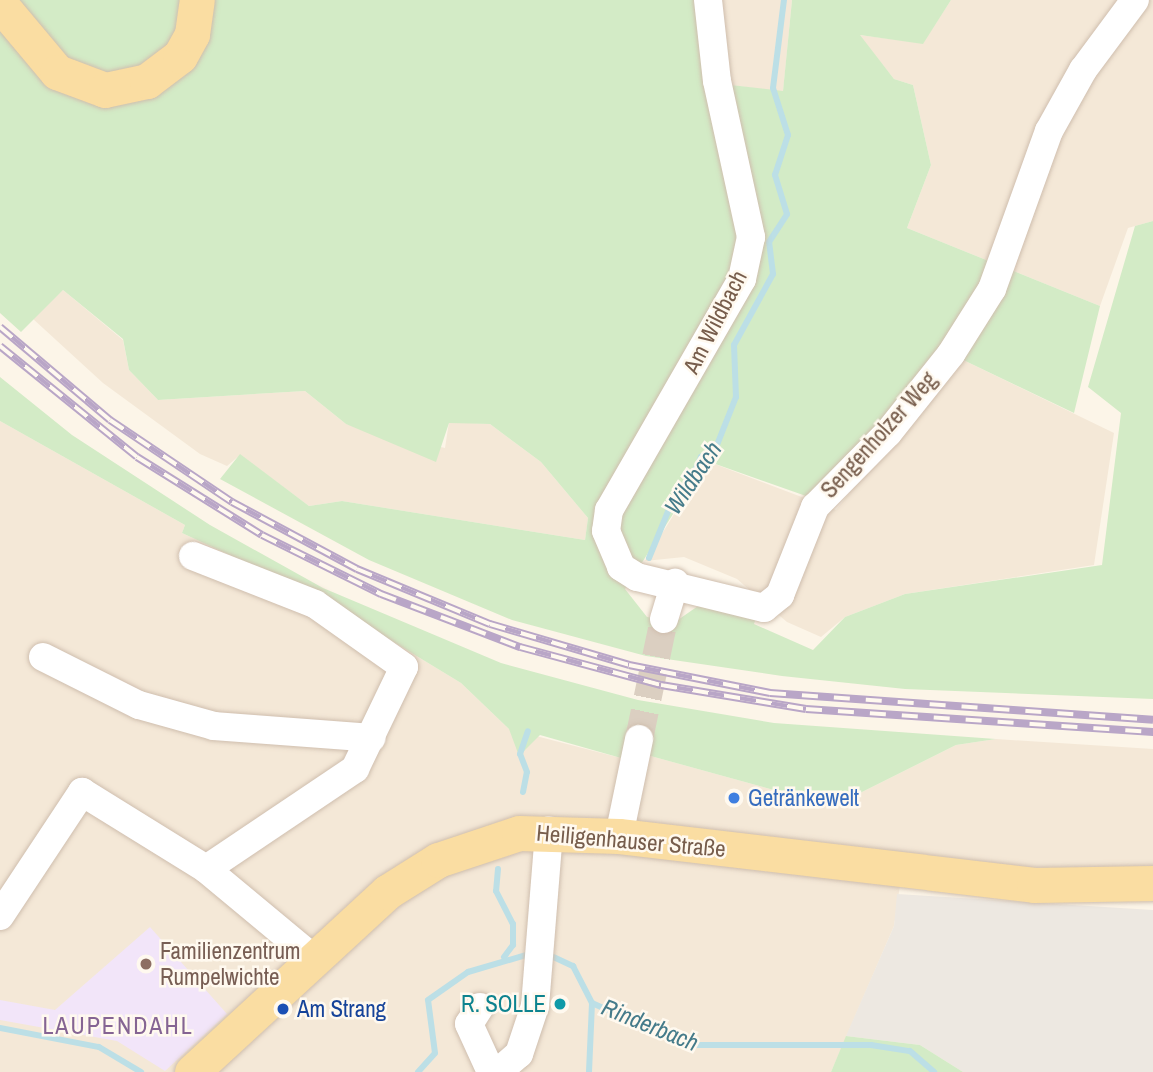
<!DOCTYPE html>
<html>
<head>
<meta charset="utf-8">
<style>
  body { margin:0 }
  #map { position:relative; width:1153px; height:1072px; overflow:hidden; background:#fcf5e8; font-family:"Archivo Narrow",sans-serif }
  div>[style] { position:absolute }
  .residential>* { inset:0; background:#f4e8d7 }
  .industrial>* { inset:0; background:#ede8e1 }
  .education>* { inset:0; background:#f2e5f9 }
  .green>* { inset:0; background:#d3ebc6 }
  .stream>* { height:6px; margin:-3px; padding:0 3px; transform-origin:3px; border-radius:3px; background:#bcdfe6 }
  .minor-tunnel>* { height:28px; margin-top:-14px; transform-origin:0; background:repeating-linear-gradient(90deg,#dbcfc1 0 28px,transparent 0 42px) }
  .roads { filter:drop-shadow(0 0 2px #cfbeae) drop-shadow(0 0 2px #cfbeae) }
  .minor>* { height:28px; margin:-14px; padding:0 14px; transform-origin:14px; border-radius:14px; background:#fff }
  .major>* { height:35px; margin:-17.5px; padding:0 17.5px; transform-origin:17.5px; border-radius:17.5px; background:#fadda2 }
  .rail>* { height:8px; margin-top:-4px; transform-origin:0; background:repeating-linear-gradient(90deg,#fff9ef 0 16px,#b9a6c7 0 32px); box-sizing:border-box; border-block:2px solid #b9a6c7 }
  .dots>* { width:19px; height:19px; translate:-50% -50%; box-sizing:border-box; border:4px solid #fff9ef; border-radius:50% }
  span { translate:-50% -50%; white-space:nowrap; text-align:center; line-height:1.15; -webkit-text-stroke:5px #fff9ef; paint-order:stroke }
  .street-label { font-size:23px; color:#775d4c }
  .shop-label { font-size:23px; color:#366cbe }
  .left { translate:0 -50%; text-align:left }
  .education-label { font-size:23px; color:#785e54 }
  .culture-label { font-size:23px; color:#0d838f }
  .right { translate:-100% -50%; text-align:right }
  .transit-label { font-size:23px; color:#164399 }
  .water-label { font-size:24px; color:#457b8a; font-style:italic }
  .neighbourhood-label { font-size:24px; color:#856493; letter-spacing:2px }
</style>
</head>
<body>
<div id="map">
  <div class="residential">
    <i style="clip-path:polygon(717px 0,792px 0,783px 92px,731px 85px)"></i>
    <i style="clip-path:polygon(951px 0,1153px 0,1153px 221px,1128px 228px,1100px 306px,907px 228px,931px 165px,913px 85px,894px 79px,859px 35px,923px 43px)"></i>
    <i style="clip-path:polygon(63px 290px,123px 340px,129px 370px,158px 400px,305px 391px,346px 424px,445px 448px,449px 422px,490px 424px,541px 462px,588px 518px,585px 540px,342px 501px,309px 506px,240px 455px,227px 466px,200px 454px,103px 383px,32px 318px)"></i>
    <i style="clip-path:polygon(957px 357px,1114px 433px,1094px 565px,905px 594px,845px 617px,821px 637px,787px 622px,737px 579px,684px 557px,645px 561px,707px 461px,836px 510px)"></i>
    <i style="clip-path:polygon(0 421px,185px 525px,182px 533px,318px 596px,461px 683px,509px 729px,621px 758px,647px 755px,792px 795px,850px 798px,956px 745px,996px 739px,1153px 749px,1153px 873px,903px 864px,894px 926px,831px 1072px,0 1072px)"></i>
  </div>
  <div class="industrial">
    <i style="clip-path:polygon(897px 894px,1153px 910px,1153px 1072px,963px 1072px,920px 1045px,846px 1036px,894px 926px)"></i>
  </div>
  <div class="education">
    <i style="clip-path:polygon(150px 927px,227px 1014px,165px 1071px,117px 1041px,0 1020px,0 1000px,55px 1010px)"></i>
  </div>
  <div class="green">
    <i style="clip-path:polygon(9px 0,189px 0,181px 38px,132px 77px,71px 69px)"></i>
    <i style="clip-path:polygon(205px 0,702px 0,731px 85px,783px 91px,792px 0,951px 0,923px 44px,860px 35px,894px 79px,913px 85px,931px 165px,907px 228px,1100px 306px,1074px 413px,957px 357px,806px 496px,707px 461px,625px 589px,647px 617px,675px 622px,698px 606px,757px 615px,754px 624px,813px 650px,845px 617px,905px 594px,1102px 565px,1121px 413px,1088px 387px,1135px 226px,1153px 221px,1153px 699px,905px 689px,782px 676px,646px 656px,512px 620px,369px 560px,220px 479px,240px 454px,309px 506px,342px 501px,585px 540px,588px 518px,541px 462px,490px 424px,449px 423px,436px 462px,346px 424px,305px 391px,158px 400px,129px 370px,123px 339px,63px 290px,21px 332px,0 313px,0 17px,35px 61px,135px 95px)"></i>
    <i style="clip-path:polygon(0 377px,72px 435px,210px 525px,323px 588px,501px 663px,638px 700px,774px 723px,996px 739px,956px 745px,850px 798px,792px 795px,647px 755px,621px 758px,540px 735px,519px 756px,509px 729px,461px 683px,318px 596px,182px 533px,185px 525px,0 421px)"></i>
    <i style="clip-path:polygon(846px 1036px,920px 1045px,963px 1072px,831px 1072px)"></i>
  </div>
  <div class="stream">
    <i style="left:649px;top:558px;width:58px;rotate:-67.8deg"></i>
    <i style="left:671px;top:504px;width:16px;rotate:-35deg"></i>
    <i style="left:684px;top:495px;width:42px;rotate:-65.9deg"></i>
    <i style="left:701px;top:457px;width:16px;rotate:-27deg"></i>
    <i style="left:715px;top:450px;width:57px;rotate:-68.4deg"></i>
    <i style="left:736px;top:397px;width:52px;rotate:-92.2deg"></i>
    <i style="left:734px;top:345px;width:81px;rotate:-61.2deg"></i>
    <i style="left:773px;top:274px;width:32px;rotate:-97deg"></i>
    <i style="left:769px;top:242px;width:33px;rotate:-57deg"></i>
    <i style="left:787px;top:214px;width:41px;rotate:-107.1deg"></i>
    <i style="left:775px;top:175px;width:42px;rotate:-72deg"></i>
    <i style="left:788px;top:135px;width:49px;rotate:-107.7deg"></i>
    <i style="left:773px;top:88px;width:89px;rotate:-82.9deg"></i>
    <i style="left:523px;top:792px;width:20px;rotate:-79deg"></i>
    <i style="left:527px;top:772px;width:19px;rotate:-111deg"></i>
    <i style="left:520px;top:754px;width:24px;rotate:-71deg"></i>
    <i style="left:498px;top:869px;width:22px;rotate:95deg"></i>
    <i style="left:496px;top:891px;width:37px;rotate:63deg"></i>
    <i style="left:513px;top:924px;width:21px;rotate:90deg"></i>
    <i style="left:513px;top:945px;width:15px;rotate:127deg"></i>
    <i style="left:547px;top:954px;width:29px;rotate:25deg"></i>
    <i style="left:573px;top:966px;width:42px;rotate:62.8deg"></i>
    <i style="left:592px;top:1003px;width:103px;rotate:24.1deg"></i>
    <i style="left:686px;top:1045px;width:185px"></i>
    <i style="left:871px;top:1045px;width:39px;rotate:9deg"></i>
    <i style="left:910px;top:1051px;width:32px;rotate:41deg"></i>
    <i style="left:0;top:1028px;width:101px;rotate:10.9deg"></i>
    <i style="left:99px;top:1047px;width:49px;rotate:30.8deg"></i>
    <i style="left:418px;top:1072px;width:25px;rotate:-48deg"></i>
    <i style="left:435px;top:1053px;width:53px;rotate:-97.5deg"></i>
    <i style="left:428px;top:1000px;width:49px;rotate:-35deg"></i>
    <i style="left:468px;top:972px;width:68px;rotate:-16.3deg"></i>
    <i style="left:589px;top:1072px;width:69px;rotate:-87.5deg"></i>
  </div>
  <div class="minor-tunnel">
    <i style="left:639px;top:739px;width:123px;rotate:-78.2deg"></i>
  </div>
  <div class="roads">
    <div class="minor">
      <i style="left:708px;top:0;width:81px;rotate:83.7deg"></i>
      <i style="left:717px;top:81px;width:160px;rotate:77.7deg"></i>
      <i style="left:751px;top:237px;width:43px;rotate:102.1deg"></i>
      <i style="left:742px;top:279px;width:267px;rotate:119.9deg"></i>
      <i style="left:609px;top:510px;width:21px;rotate:98deg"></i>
      <i style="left:606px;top:531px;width:39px;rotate:67deg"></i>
      <i style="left:621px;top:567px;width:19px;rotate:32deg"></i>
      <i style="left:637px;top:577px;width:131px;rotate:13.7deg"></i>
      <i style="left:764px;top:608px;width:21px;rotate:-39deg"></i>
      <i style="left:780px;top:595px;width:95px;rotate:-68.3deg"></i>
      <i style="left:815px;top:507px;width:104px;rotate:-45.4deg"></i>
      <i style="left:888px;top:433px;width:101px;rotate:-51.4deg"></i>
      <i style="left:951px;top:354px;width:77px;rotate:-57.8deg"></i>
      <i style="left:992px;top:289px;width:168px;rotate:-70.2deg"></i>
      <i style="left:1049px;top:131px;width:70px;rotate:-60.9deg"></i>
      <i style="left:1083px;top:70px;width:87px;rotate:-53.4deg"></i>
      <i style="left:193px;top:556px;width:131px;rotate:21.5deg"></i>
      <i style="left:315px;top:604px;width:109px;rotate:35.3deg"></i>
      <i style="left:404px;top:667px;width:113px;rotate:115.7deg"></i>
      <i style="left:355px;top:769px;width:179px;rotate:146.1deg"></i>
      <i style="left:664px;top:619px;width:38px;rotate:-73deg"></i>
      <i style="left:43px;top:657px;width:107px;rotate:26.6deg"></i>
      <i style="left:139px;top:705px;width:78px;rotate:15.6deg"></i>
      <i style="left:214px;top:726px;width:158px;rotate:4.3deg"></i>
      <i style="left:619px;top:836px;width:99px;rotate:-78.3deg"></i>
      <i style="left:0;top:916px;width:149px;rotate:-56.5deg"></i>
      <i style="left:82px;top:792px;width:146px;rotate:31.8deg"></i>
      <i style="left:206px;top:869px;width:138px;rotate:39.7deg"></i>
      <i style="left:480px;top:1007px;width:20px;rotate:123deg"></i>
      <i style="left:469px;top:1024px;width:53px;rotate:65.4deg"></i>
      <i style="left:498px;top:1072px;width:28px;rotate:-41deg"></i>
      <i style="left:519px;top:1054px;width:51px;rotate:-71.6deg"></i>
      <i style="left:535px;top:1006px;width:176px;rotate:-85.4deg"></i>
    </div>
    <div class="major">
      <i style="left:0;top:4px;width:89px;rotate:50deg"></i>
      <i style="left:57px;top:72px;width:51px;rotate:20.6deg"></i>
      <i style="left:105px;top:90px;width:43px;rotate:-12.1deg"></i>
      <i style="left:147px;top:81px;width:41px;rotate:-37.1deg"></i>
      <i style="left:180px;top:56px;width:25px;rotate:-61deg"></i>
      <i style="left:192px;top:34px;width:34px;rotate:-82deg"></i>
      <i style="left:192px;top:1072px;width:265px;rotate:-42.7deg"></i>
      <i style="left:387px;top:892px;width:60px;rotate:-32.1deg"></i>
      <i style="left:438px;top:860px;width:85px;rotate:-18.4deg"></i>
      <i style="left:519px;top:833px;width:100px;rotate:1.7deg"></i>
      <i style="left:619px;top:836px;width:418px;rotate:6.7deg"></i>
      <i style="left:1034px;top:885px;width:119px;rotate:-1deg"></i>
    </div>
  </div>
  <div class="rail">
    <i style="left:0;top:327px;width:144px;rotate:40.2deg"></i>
    <i style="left:110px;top:420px;width:147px;rotate:33.9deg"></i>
    <i style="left:232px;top:502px;width:142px;rotate:28.2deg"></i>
    <i style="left:357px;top:569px;width:144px;rotate:22.5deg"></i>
    <i style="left:490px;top:624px;width:145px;rotate:16.4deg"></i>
    <i style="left:629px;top:665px;width:144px;rotate:11.2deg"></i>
    <i style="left:770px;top:693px;width:384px;rotate:4deg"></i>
    <i style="left:0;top:346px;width:176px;rotate:39deg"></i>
    <i style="left:137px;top:457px;width:147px;rotate:32deg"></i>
    <i style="left:262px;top:535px;width:133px;rotate:26.4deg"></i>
    <i style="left:381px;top:594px;width:149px;rotate:20.9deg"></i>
    <i style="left:520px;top:647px;width:146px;rotate:15.1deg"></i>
    <i style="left:661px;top:685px;width:147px;rotate:9.4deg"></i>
    <i style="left:806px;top:709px;width:348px;rotate:3.8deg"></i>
  </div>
  <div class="dots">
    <i style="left:734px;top:798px;background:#3f7fe0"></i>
    <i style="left:146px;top:964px;background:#8d6e63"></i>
    <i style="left:560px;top:1004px;background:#0f9aa8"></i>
    <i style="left:283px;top:1009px;background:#1a4fb4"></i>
  </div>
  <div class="street-label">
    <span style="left:715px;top:322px;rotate:-63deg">Am Wildbach</span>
    <span style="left:879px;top:435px;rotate:-48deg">Sengenholzer Weg</span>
    <span style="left:631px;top:841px;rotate:5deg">Heiligenhauser Straße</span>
  </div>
  <div class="shop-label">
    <span class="left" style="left:748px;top:798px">Getränkewelt</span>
  </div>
  <div class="education-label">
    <span class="left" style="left:160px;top:964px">Familienzentrum<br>Rumpelwichte</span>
  </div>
  <div class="culture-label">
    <span class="right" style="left:546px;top:1004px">R. SOLLE</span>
  </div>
  <div class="transit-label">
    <span class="left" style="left:297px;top:1009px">Am Strang</span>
  </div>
  <div class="water-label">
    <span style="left:693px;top:478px;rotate:-56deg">Wildbach</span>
    <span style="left:650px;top:1025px;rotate:22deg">Rinderbach</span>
  </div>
  <div class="neighbourhood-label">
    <span style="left:118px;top:1026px">LAUPENDAHL</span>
  </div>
</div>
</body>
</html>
